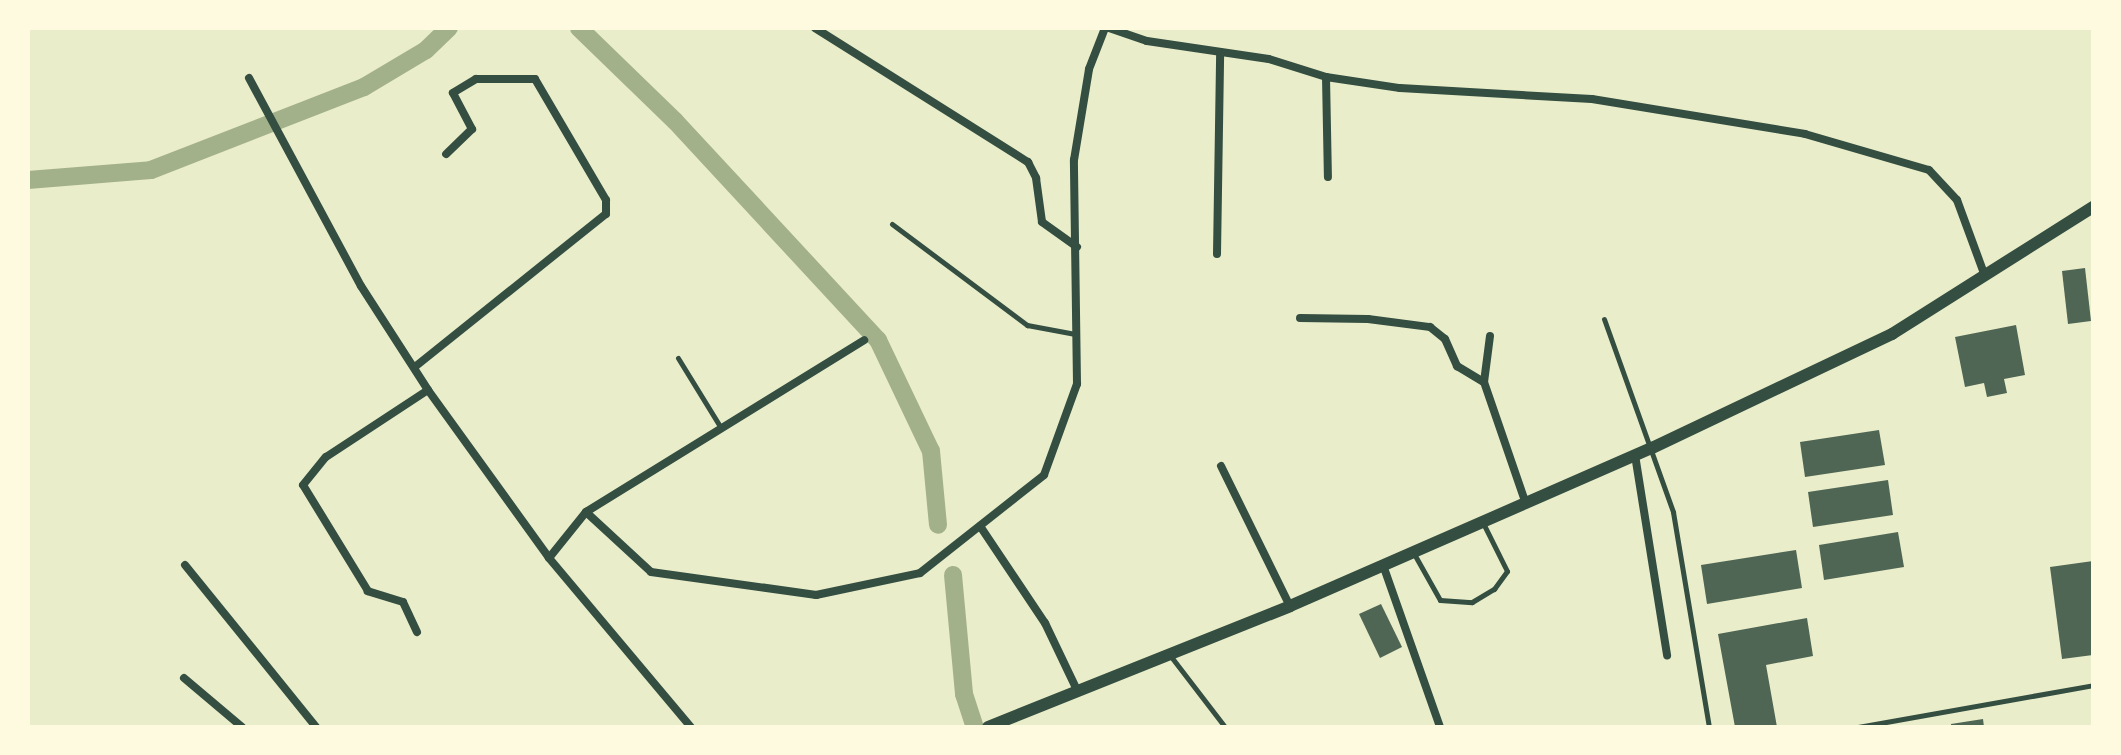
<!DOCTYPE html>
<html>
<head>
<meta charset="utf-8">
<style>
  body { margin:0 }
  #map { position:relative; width:2121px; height:755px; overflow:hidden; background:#e9edc9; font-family:Lora,serif }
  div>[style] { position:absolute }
  .canal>* { height:18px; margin:-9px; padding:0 9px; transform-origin:9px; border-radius:9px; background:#a3b18a }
  .building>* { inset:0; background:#4f6655 }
  .service>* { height:5px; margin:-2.5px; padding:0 2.5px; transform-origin:2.5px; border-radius:2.5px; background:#344e41 }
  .minor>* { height:8px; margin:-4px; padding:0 4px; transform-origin:4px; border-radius:4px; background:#344e41 }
  .tertiary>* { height:12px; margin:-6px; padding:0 6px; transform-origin:6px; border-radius:6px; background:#344e41 }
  span { translate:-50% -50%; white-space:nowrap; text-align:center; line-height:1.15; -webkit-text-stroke:8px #fefae0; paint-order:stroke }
  .frame { position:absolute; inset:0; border:30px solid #fefae0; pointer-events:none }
</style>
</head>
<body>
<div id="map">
  <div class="canal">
    <i style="left:579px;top:28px;width:134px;rotate:44.1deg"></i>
    <i style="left:675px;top:121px;width:299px;rotate:47.2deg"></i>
    <i style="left:878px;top:340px;width:123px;rotate:64.5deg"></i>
    <i style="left:931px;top:451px;width:74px;rotate:84.6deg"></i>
    <i style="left:28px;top:180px;width:123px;rotate:-4.6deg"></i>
    <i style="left:151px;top:170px;width:229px;rotate:-21.3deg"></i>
    <i style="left:364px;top:87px;width:72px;rotate:-30.8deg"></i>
    <i style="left:426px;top:50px;width:32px;rotate:-44deg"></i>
    <i style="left:953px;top:575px;width:120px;rotate:84.7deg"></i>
    <i style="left:964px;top:694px;width:35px;rotate:72deg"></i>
  </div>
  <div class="building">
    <i style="clip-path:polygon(2085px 268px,2091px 321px,2068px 324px,2062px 271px)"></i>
    <i style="clip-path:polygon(2016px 325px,2025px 375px,2004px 379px,2007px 393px,1987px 397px,1984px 383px,1965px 387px,1955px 337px)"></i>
    <i style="clip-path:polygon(1879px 430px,1885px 465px,1805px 477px,1800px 442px)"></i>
    <i style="clip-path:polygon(1888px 480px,1893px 515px,1813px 527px,1808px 492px)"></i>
    <i style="clip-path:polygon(1898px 532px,1904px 567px,1824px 580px,1819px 545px)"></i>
    <i style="clip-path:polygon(1796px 550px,1802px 588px,1707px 604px,1701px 565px)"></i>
    <i style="clip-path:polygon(2093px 561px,2093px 655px,2062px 659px,2050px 567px)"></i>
    <i style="clip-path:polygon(1381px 604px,1402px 647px,1380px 658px,1359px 614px)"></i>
    <i style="clip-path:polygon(1807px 618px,1813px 656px,1766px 665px,1777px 727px,1735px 727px,1718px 634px)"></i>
    <i style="clip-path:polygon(1983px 719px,1984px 727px,1951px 727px,1951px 724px)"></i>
  </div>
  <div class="service">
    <i style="left:892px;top:224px;width:169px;rotate:36.8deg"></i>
    <i style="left:1027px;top:325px;width:49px;rotate:10.6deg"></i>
    <i style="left:1604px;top:319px;width:205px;rotate:70.3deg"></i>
    <i style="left:1673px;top:512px;width:218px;rotate:80.5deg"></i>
    <i style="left:678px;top:358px;width:82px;rotate:58.4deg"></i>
    <i style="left:1413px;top:552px;width:55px;rotate:60.6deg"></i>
    <i style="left:1440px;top:600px;width:32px;rotate:4deg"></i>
    <i style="left:1472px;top:602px;width:26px;rotate:-31deg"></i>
    <i style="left:1494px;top:589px;width:22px;rotate:-54deg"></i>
    <i style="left:1507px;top:571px;width:54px;rotate:-116.6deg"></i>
    <i style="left:1169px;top:654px;width:92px;rotate:52.5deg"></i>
    <i style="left:1858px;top:727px;width:239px;rotate:-10.1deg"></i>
  </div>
  <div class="minor">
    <i style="left:815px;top:28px;width:252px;rotate:32.2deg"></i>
    <i style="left:1028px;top:162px;width:18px;rotate:63deg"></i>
    <i style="left:1036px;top:178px;width:44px;rotate:82.2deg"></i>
    <i style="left:1042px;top:222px;width:43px;rotate:35.5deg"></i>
    <i style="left:1109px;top:28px;width:40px;rotate:18.9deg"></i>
    <i style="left:1147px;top:41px;width:123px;rotate:8.4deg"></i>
    <i style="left:1269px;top:59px;width:60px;rotate:17.5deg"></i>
    <i style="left:1326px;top:77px;width:75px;rotate:8.5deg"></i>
    <i style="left:1400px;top:88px;width:192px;rotate:3.3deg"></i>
    <i style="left:1592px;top:99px;width:216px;rotate:9.3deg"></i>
    <i style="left:1805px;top:134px;width:129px;rotate:16.2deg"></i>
    <i style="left:1929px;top:170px;width:41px;rotate:47deg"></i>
    <i style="left:1957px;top:200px;width:81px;rotate:69.8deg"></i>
    <i style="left:1326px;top:77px;width:100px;rotate:88.9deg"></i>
    <i style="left:249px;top:78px;width:236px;rotate:61.7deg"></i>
    <i style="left:361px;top:286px;width:124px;rotate:57.2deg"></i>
    <i style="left:428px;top:390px;width:207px;rotate:54.2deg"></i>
    <i style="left:549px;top:558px;width:221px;rotate:50deg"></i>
    <i style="left:1217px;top:254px;width:202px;rotate:-89.1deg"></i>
    <i style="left:1300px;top:318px;width:68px;rotate:0.8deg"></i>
    <i style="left:1368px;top:319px;width:63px;rotate:7.4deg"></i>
    <i style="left:1430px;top:327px;width:19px;rotate:39deg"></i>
    <i style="left:1445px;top:339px;width:30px;rotate:66deg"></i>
    <i style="left:1457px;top:366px;width:31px;rotate:31deg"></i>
    <i style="left:1490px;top:336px;width:46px;rotate:97.4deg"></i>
    <i style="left:1484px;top:382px;width:129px;rotate:71deg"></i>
    <i style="left:416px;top:366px;width:243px;rotate:-38.7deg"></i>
    <i style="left:606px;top:214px;width:14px;rotate:-90deg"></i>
    <i style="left:606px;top:200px;width:140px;rotate:-120.4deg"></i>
    <i style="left:535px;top:79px;width:59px;rotate:180deg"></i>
    <i style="left:476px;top:79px;width:27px;rotate:149deg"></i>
    <i style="left:453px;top:93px;width:41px;rotate:62.2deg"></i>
    <i style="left:472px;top:129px;width:36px;rotate:136deg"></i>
    <i style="left:1635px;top:455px;width:203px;rotate:80.9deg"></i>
    <i style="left:1221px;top:466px;width:156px;rotate:63.8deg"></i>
    <i style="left:586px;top:512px;width:327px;rotate:-31.7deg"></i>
    <i style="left:980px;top:526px;width:117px;rotate:56.2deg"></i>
    <i style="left:1045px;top:623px;width:74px;rotate:64.5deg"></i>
    <i style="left:549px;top:558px;width:59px;rotate:-51.2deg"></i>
    <i style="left:586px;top:512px;width:88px;rotate:42.7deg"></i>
    <i style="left:651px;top:572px;width:167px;rotate:7.9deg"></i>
    <i style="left:816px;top:595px;width:106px;rotate:-11.9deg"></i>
    <i style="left:920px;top:573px;width:158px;rotate:-38.3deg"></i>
    <i style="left:1044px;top:475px;width:97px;rotate:-70.1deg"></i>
    <i style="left:1077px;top:384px;width:224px;rotate:-90.8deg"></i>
    <i style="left:1074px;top:160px;width:92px;rotate:-80.6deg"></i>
    <i style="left:1089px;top:69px;width:44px;rotate:-68.7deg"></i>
    <i style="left:185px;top:565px;width:208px;rotate:51deg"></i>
    <i style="left:1383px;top:565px;width:172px;rotate:70.6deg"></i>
    <i style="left:417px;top:632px;width:33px;rotate:-115deg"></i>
    <i style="left:403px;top:602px;width:37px;rotate:-163deg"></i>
    <i style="left:368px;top:591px;width:124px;rotate:-121.5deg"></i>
    <i style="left:303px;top:485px;width:36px;rotate:-51deg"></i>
    <i style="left:326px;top:457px;width:122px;rotate:-33.3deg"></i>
    <i style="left:184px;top:678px;width:76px;rotate:40.2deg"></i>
  </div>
  <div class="tertiary">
    <i style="left:988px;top:727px;width:325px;rotate:-21.8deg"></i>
    <i style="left:1290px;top:606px;width:395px;rotate:-23.6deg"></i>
    <i style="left:1652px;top:448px;width:266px;rotate:-25.4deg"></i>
    <i style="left:1892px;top:334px;width:238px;rotate:-32.3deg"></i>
  </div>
  <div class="frame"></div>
</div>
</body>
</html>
